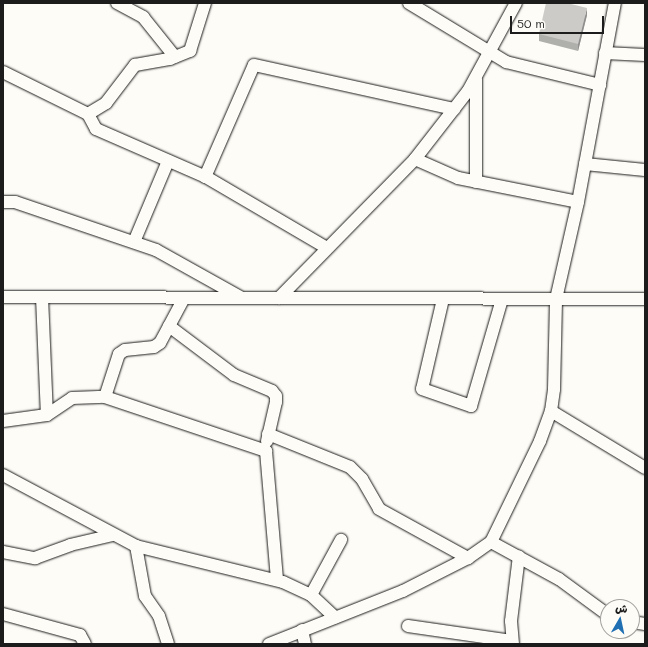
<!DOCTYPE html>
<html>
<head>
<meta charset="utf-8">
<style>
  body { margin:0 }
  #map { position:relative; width:648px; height:647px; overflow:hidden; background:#fdfcf7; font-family:Mali,"Playpen Sans Arabic",sans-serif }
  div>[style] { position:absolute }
  .roads { filter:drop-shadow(0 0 1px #1c1c1c) drop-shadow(0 0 1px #1c1c1c) }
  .street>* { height:12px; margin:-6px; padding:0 6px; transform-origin:6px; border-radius:6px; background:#fdfcf7 }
  .wall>* { inset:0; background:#afafac }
  .shaded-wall>* { inset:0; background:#8f8e8c }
  .building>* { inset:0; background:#cccbc8 }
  span { translate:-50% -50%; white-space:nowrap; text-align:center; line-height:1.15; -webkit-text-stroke:3px #fdfcf7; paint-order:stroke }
  .frame { position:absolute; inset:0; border:4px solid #1c1c1c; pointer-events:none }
  .north { position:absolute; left:600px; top:599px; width:40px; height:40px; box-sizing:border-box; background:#fdfcf7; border:1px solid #a3a29f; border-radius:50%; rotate:9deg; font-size:11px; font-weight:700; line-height:16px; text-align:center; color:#1c1c1c }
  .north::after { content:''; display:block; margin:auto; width:14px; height:18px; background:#1f6fb2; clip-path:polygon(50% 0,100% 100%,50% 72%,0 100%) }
  .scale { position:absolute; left:510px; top:16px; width:94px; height:18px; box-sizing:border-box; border:2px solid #1c1c1c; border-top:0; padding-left:5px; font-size:12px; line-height:14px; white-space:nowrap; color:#1c1c1c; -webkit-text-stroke:3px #fdfcf7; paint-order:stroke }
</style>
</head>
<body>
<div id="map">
  <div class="roads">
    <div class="street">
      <i style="left:117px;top:3px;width:30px;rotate:28deg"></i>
      <i style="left:143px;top:17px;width:51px;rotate:51.3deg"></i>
      <i style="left:409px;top:3px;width:114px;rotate:31.3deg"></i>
      <i style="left:506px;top:62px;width:97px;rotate:13.7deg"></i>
      <i style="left:605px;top:53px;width:40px;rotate:2.9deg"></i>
      <i style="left:3px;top:72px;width:95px;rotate:26.3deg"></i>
      <i style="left:88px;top:114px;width:17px;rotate:62deg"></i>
      <i style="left:96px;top:129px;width:120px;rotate:23.6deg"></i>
      <i style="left:206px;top:177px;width:140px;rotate:30.4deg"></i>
      <i style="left:88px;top:114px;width:21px;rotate:-31deg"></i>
      <i style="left:106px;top:103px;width:48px;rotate:-52.7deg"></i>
      <i style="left:135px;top:65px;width:36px;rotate:-10deg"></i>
      <i style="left:170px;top:59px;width:22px;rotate:-22deg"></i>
      <i style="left:190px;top:51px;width:50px;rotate:-72.6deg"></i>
      <i style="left:415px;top:159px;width:47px;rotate:23.8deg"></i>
      <i style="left:458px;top:178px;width:122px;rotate:11.3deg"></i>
      <i style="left:585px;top:164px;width:60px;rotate:5.7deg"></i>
      <i style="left:205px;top:177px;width:122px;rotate:-66.4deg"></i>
      <i style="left:254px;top:65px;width:205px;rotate:12.4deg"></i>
      <i style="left:476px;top:182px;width:103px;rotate:-90deg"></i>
      <i style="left:3px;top:202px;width:12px"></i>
      <i style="left:15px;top:202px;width:149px;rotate:18.8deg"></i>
      <i style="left:156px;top:250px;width:98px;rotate:29.2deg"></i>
      <i style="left:134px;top:242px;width:88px;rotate:-67.2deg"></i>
      <i style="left:3px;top:297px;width:642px;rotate:0.18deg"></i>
      <i style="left:42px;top:297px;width:118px;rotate:87.6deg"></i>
      <i style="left:279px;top:298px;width:194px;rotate:-45.6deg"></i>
      <i style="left:415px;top:159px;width:86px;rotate:-52.1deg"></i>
      <i style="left:468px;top:91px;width:100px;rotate:-61.4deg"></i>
      <i style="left:443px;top:299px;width:92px;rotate:103.1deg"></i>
      <i style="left:422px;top:389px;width:52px;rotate:19.1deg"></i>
      <i style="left:471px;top:406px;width:111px;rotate:-73.8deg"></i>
      <i style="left:169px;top:326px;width:81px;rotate:37deg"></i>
      <i style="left:234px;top:375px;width:41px;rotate:22.8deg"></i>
      <i style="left:272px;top:391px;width:6px;rotate:51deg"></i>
      <i style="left:276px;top:396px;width:6px;rotate:90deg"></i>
      <i style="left:276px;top:402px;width:40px;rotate:103deg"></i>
      <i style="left:105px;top:397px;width:170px;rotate:18.5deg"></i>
      <i style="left:266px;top:451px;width:129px;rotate:85.1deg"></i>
      <i style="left:551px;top:411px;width:110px;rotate:31.2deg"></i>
      <i style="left:3px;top:421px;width:44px;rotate:-7.8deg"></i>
      <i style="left:47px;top:415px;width:30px;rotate:-34deg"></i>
      <i style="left:72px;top:398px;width:33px;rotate:-2deg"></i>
      <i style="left:105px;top:397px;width:45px;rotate:-72deg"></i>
      <i style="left:119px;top:354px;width:7px;rotate:-34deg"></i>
      <i style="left:125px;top:350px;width:29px;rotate:-6deg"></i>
      <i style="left:154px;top:347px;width:7px;rotate:-34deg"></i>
      <i style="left:160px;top:343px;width:51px;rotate:-61.9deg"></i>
      <i style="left:268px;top:434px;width:88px;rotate:21.9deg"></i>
      <i style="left:350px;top:467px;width:17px;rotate:45deg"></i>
      <i style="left:362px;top:479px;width:34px;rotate:60deg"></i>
      <i style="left:379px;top:509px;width:102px;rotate:28.8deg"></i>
      <i style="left:3px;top:475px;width:151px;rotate:28.1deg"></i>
      <i style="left:136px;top:546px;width:151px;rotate:13.8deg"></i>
      <i style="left:283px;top:582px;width:31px;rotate:25deg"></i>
      <i style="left:311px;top:595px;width:33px;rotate:43deg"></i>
      <i style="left:491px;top:542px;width:77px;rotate:28.6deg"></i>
      <i style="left:559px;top:579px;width:61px;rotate:36.3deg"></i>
      <i style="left:136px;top:546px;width:51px;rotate:79.8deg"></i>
      <i style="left:145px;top:596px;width:24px;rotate:55deg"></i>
      <i style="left:159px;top:616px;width:29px;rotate:72deg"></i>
      <i style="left:3px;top:552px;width:33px;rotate:11deg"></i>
      <i style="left:35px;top:558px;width:37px;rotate:-20deg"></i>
      <i style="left:70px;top:545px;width:44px;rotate:-13.1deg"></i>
      <i style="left:311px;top:595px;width:63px;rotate:-61.4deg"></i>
      <i style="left:3px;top:614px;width:80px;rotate:15.3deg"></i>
      <i style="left:80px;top:635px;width:10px;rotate:61deg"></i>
      <i style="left:632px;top:622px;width:13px;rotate:9deg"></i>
      <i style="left:408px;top:626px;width:105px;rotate:8.2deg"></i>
      <i style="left:302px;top:630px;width:14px;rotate:78deg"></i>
      <i style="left:269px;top:644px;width:144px;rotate:-21.6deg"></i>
      <i style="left:403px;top:591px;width:73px;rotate:-26.9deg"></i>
      <i style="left:468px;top:558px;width:28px;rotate:-35deg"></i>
      <i style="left:491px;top:542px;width:112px;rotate:-64.1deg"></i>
      <i style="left:540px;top:441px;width:32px;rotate:-70deg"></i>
      <i style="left:551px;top:411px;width:22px;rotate:-82deg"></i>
      <i style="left:554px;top:389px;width:90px;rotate:-88.7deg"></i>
      <i style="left:556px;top:299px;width:99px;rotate:-77.2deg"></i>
      <i style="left:578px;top:202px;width:202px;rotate:-79.5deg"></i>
      <i style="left:513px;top:644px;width:23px;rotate:-95deg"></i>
      <i style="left:511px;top:621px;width:65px;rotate:-83deg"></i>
    </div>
  </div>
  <div class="wall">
    <i style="clip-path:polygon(587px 15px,578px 51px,539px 41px,539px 34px)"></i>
  </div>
  <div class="shaded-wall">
    <i style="clip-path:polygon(587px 8px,587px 15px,578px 51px,578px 44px)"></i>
  </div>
  <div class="building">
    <i style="clip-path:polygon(546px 3px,567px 3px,587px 8px,578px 44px,539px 34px)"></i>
  </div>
  <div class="frame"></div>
  <div class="north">ش</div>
  <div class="scale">50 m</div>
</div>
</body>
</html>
